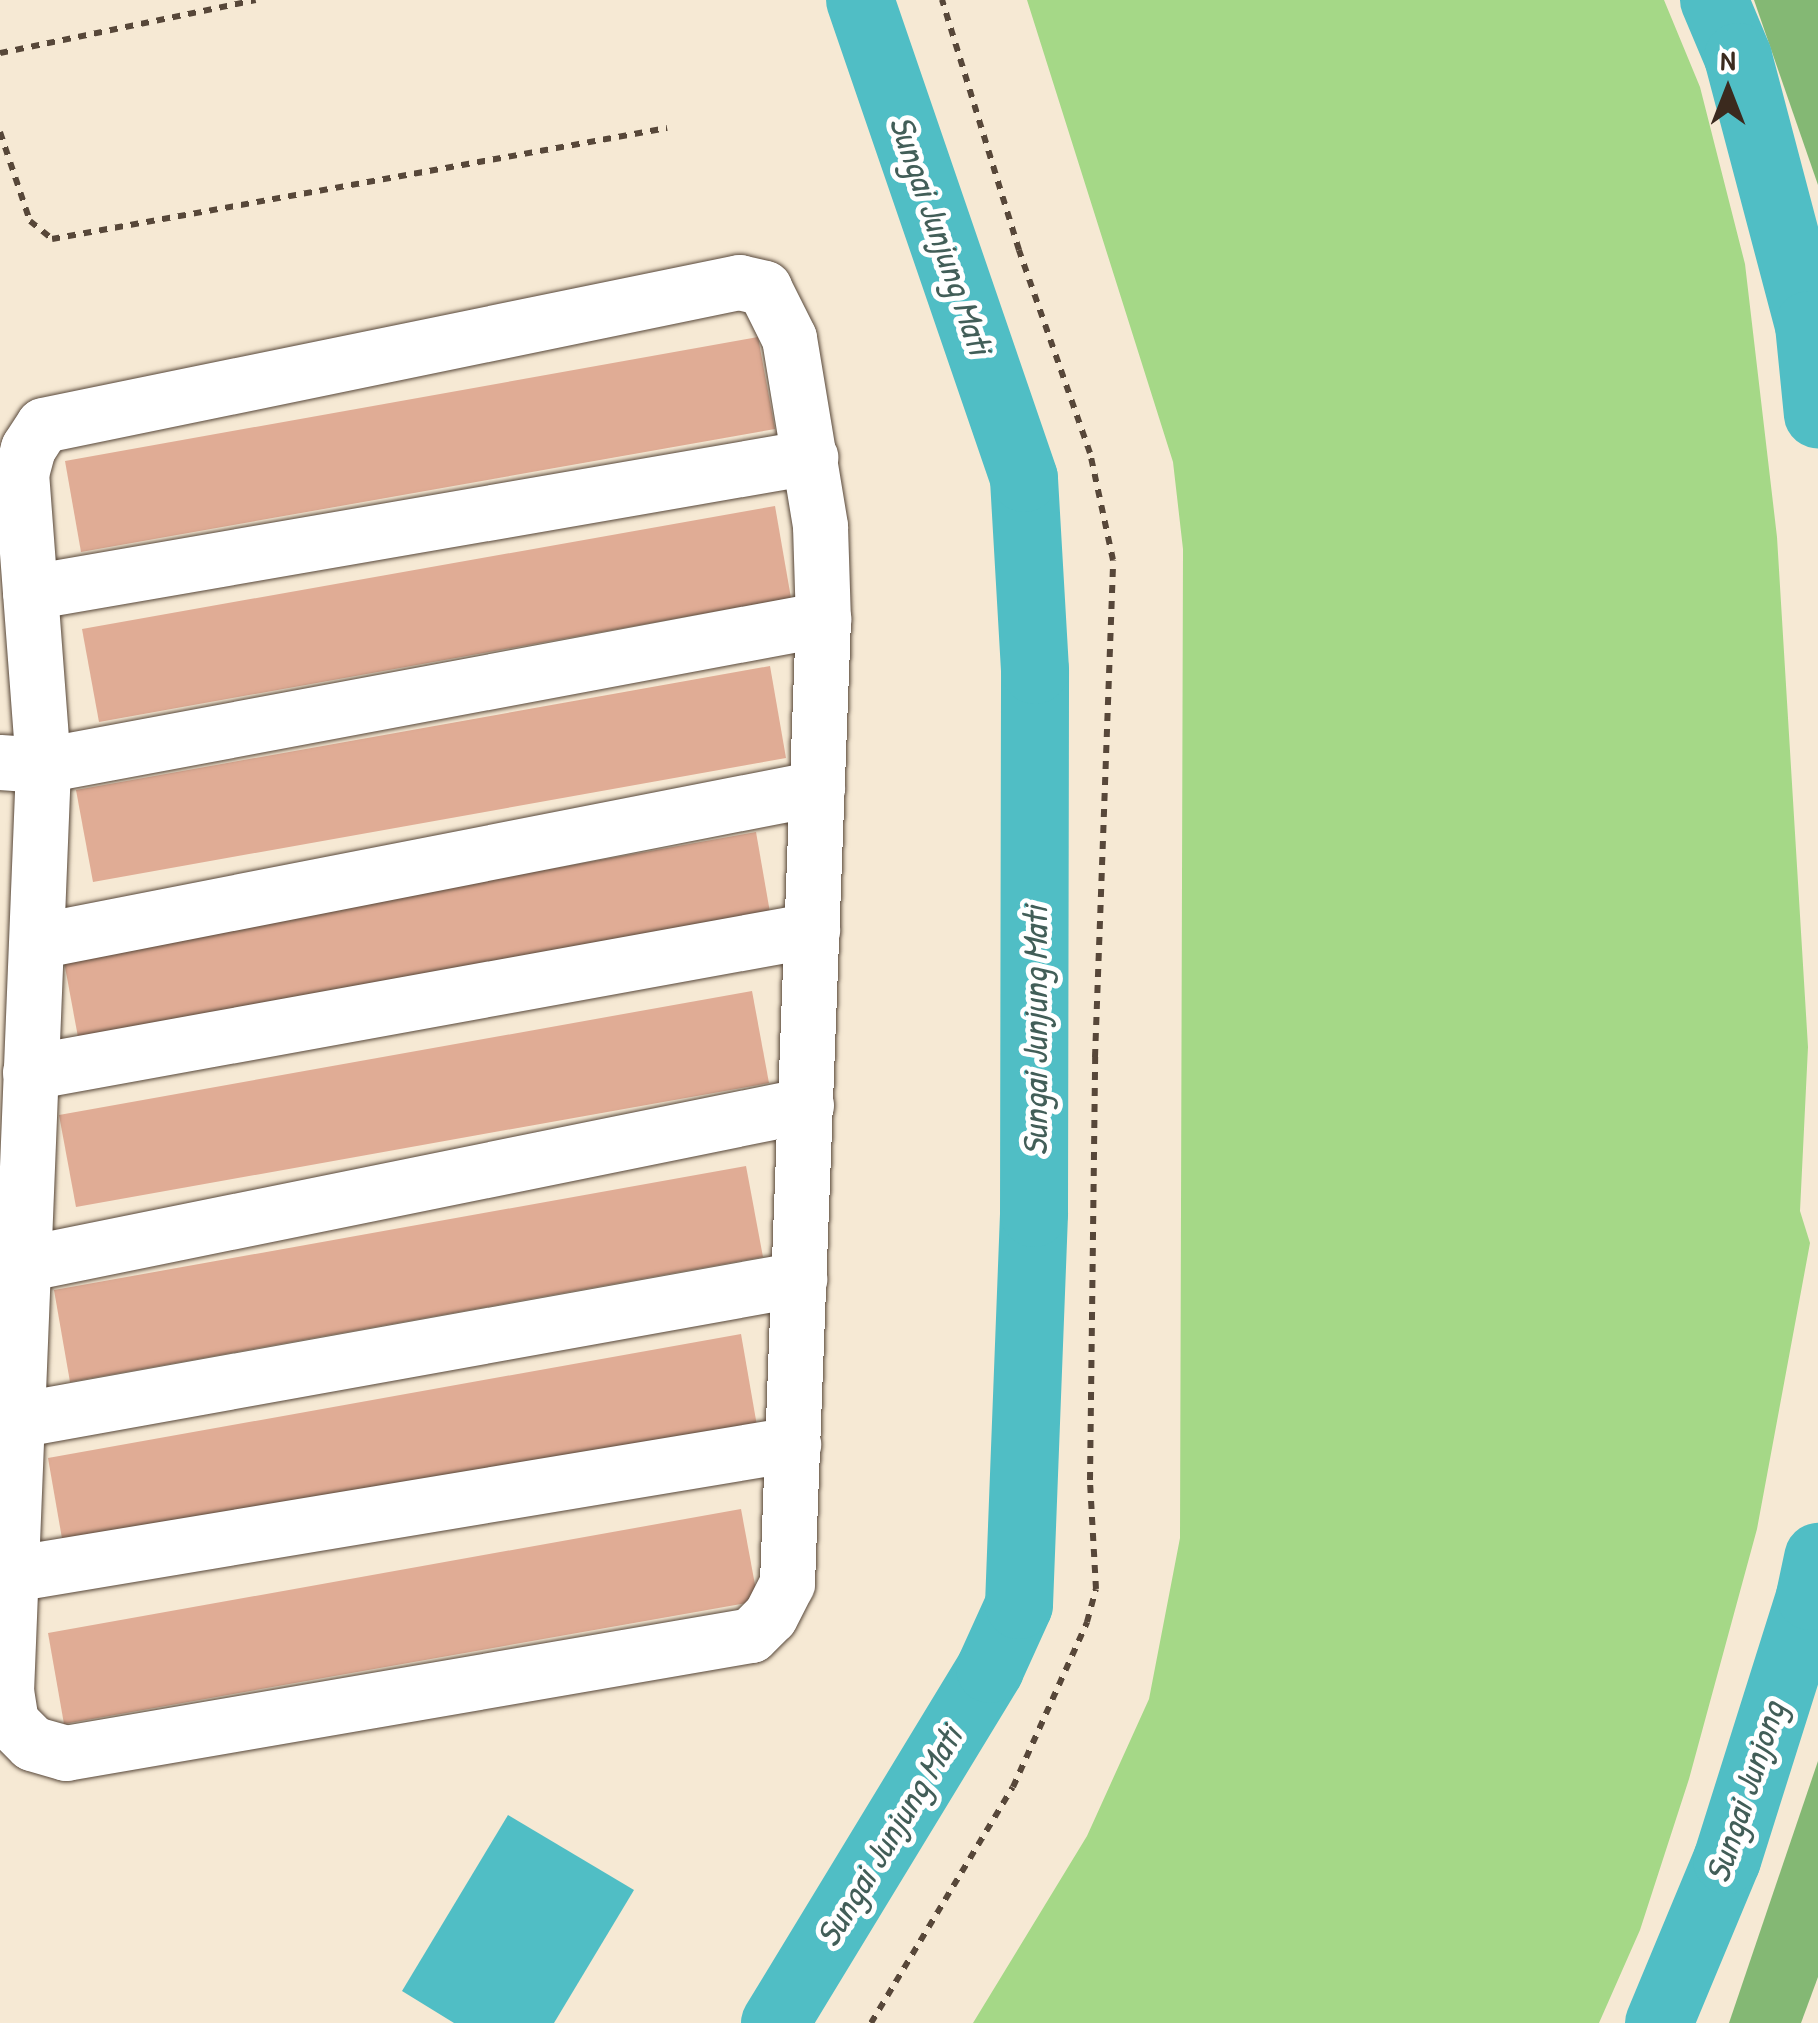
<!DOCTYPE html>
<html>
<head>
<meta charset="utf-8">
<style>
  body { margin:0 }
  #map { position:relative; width:1818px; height:2023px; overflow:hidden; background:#f6e9d4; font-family:"Patrick Hand",sans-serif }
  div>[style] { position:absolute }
  .green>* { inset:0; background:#a5d887 }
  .forest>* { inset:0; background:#84b874 }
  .water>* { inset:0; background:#50bec5 }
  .river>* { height:68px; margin:-34px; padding:0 34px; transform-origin:34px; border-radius:34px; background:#50bec5 }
  .building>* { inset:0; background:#e0ac95 }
  .path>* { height:6px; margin-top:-3px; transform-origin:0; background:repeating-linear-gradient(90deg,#574739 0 8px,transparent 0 16px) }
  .roads { filter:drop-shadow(0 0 2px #574739) drop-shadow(0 0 2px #574739) }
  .minor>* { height:55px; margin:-27.5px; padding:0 27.5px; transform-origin:27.5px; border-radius:27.5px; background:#fff }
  span { translate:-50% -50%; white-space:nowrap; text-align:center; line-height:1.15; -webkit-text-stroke:10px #fff; paint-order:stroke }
  .water-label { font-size:35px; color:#425e58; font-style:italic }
  .north { position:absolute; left:1678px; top:40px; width:100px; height:100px; -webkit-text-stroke:8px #fff; paint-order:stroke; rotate:0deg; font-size:28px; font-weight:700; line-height:40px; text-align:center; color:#3b2a1e }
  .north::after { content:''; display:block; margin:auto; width:35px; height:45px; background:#3b2a1e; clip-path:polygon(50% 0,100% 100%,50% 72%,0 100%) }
</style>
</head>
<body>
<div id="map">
  <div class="green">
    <i style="clip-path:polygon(1027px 0,1664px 0,1700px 87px,1745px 264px,1777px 537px,1808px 1047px,1800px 1211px,1810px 1243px,1757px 1529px,1689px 1779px,1640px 1930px,1599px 2023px,973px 2023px,1087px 1836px,1149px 1699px,1180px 1538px,1183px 549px,1173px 462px)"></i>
  </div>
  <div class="forest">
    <i style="clip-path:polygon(1754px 0,1818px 0,1818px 185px)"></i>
    <i style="clip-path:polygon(1818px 1761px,1818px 1977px,1801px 2023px,1729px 2023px)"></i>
  </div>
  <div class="water">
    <i style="clip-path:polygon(508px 1815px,634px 1890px,554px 2023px,454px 2023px,402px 1991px)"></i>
  </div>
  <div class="river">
    <i style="left:1714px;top:0;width:62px;rotate:67.2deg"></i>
    <i style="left:1738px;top:57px;width:277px;rotate:75.2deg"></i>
    <i style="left:1809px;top:325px;width:90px;rotate:84.3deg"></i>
    <i style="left:775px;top:2023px;width:414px;rotate:-58.7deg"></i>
    <i style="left:990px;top:1669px;width:70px;rotate:-65.6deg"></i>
    <i style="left:1019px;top:1605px;width:392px;rotate:-87.8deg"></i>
    <i style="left:1034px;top:1213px;width:543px;rotate:-89.89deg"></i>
    <i style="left:1035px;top:670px;width:192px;rotate:-93.3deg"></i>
    <i style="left:1024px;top:478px;width:505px;rotate:-108.94deg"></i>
    <i style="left:1659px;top:2023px;width:177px;rotate:-67.4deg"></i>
    <i style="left:1727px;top:1860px;width:277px;rotate:-72.5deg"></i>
    <i style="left:1810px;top:1596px;width:40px;rotate:-78deg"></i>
  </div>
  <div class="building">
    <i style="clip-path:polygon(758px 337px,775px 429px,81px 552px,65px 461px)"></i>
    <i style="clip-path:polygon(775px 506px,791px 598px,99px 722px,82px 629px)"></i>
    <i style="clip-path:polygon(770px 666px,786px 758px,93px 882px,76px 790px)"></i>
    <i style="clip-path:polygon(756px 832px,772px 924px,80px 1048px,63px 956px)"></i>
    <i style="clip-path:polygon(752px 991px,769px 1083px,76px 1207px,59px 1115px)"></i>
    <i style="clip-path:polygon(746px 1166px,763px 1257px,70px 1382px,54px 1290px)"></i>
    <i style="clip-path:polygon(741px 1334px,757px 1426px,64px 1550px,48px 1458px)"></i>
    <i style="clip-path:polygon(741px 1509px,758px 1601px,64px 1724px,48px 1633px)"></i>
  </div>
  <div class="path">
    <i style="left:0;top:53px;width:261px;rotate:-11.7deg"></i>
    <i style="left:0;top:132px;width:94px;rotate:71.4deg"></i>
    <i style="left:30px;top:221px;width:28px;rotate:39deg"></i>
    <i style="left:52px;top:239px;width:625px;rotate:-10.23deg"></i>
    <i style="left:871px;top:2023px;width:275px;rotate:-59deg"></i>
    <i style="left:1013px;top:1787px;width:181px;rotate:-65.8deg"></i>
    <i style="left:1087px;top:1622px;width:34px;rotate:-75deg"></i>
    <i style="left:1096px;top:1589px;width:109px;rotate:-93.2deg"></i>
    <i style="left:1090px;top:1480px;width:423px;rotate:-89.3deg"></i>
    <i style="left:1095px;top:1057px;width:497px;rotate:-87.9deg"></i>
    <i style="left:1113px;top:560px;width:109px;rotate:-102.1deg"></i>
    <i style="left:1090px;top:453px;width:215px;rotate:-109.3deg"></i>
    <i style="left:1019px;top:250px;width:262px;rotate:-107.1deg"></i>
  </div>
  <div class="roads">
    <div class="minor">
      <i style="left:739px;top:282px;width:26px;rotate:13deg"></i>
      <i style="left:764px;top:288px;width:56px;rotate:63.4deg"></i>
      <i style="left:789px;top:338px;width:191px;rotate:80.6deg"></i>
      <i style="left:820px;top:526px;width:93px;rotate:88.2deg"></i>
      <i style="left:823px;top:619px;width:965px;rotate:92.14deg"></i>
      <i style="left:787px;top:1583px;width:37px;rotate:117deg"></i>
      <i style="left:770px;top:1616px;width:27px;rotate:135deg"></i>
      <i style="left:751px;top:1635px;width:695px;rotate:170.23deg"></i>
      <i style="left:66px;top:1753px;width:35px;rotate:-164deg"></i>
      <i style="left:32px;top:1743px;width:30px;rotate:-135deg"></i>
      <i style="left:11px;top:1722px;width:30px;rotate:-99deg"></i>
      <i style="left:6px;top:1692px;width:928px;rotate:-87.71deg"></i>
      <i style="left:43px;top:765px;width:292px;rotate:-94.3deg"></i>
      <i style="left:21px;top:474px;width:27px;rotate:-75deg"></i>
      <i style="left:28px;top:448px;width:27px;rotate:-57deg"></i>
      <i style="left:43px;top:425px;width:711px;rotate:-11.61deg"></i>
      <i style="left:30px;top:592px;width:792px;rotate:-9.82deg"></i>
      <i style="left:0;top:762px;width:43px;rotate:4deg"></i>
      <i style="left:43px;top:765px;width:794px;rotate:-10.6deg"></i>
      <i style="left:37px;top:941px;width:795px;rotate:-11.1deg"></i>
      <i style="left:30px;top:1072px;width:795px;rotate:-10.29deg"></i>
      <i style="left:23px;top:1264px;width:799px;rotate:-11.48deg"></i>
      <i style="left:0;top:1413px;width:18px;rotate:22deg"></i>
      <i style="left:17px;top:1420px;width:795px;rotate:-10.22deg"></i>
      <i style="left:11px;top:1574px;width:793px;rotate:-9.44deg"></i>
    </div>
  </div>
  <div class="water-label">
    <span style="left:941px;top:235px;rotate:71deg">Sungai Junjung Mati</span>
    <span style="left:1035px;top:1031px;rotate:-90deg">Sungai Junjung Mati</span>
    <span style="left:1745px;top:1792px;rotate:-72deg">Sungai Junjong</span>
    <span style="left:889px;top:1836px;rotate:-59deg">Sungai Junjung Mati</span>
  </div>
  <div class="north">N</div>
</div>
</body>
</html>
